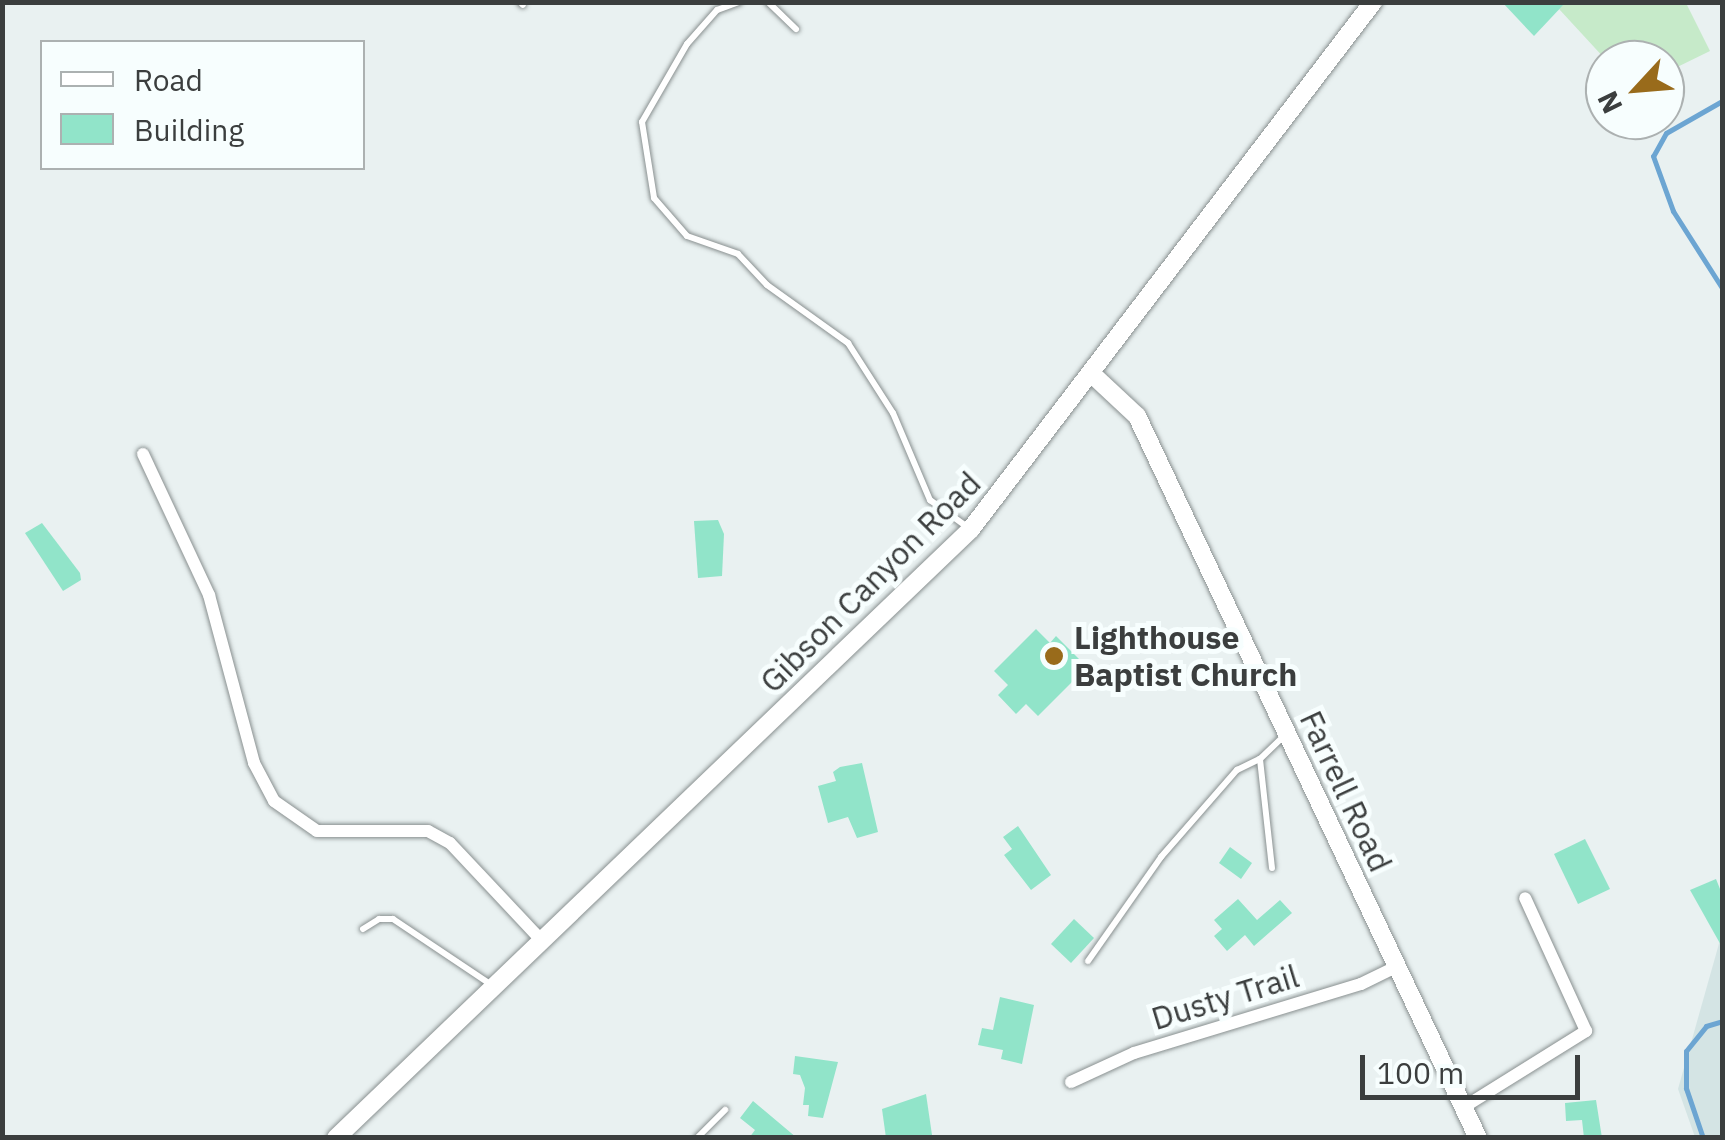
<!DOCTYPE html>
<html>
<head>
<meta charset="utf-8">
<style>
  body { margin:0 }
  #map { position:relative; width:1725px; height:1140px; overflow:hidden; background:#e9f1f1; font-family:"IBM Plex Sans",sans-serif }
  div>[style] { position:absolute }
  .built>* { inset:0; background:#d4e4e4 }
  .green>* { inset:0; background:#c6eac9 }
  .stream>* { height:5px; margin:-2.5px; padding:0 2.5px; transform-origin:2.5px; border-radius:2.5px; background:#6ca5d2 }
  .building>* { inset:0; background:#91e4c9 }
  .roads { filter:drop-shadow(0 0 2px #899090) drop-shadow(0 0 2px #899090) }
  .lane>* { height:6px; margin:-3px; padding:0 3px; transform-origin:3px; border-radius:3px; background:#fff }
  .street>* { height:12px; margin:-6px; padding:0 6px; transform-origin:6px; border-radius:6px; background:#fff }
  .secondary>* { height:18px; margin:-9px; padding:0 9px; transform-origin:9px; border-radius:9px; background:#fff }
  .dots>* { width:28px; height:28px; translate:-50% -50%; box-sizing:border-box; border:5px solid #f7fefe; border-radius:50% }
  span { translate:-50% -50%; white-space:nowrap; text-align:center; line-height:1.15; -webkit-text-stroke:10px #f7fefe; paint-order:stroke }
  .street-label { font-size:32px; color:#3b3e3e }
  .poi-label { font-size:32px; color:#3b3e3e; font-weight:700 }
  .left { translate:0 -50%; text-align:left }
  .frame { position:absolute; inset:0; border:5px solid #3b3e3e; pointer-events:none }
  .legend { position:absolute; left:40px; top:40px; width:325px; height:130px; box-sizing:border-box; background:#f7fefe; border:2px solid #acb1b1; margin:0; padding:12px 18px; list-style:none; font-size:30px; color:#3b3e3e }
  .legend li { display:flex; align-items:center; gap:20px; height:50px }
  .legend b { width:50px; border:2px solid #acb1b1 }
  .north { position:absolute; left:1585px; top:40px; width:100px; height:100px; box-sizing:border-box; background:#f7fefe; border:2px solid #acb1b1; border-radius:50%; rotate:244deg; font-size:28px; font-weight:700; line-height:40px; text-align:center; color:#3b3e3e }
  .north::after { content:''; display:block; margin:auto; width:35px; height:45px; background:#996b1b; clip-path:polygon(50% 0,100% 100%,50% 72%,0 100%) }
  .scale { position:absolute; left:1360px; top:1055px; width:220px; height:45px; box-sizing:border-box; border:5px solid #3b3e3e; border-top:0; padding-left:12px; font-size:30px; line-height:35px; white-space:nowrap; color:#3b3e3e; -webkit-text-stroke:8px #f7fefe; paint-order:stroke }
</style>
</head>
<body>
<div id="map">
  <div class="built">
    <i style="clip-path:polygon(1722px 933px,1722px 1137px,1695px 1137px,1678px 1089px)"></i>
  </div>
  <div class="green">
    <i style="clip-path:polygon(1565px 3px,1686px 3px,1710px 51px,1665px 73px,1665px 60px,1606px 60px,1559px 9px)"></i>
  </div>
  <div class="stream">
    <i style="left:1722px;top:101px;width:64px;rotate:150.3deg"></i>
    <i style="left:1666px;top:133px;width:26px;rotate:119deg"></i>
    <i style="left:1653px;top:156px;width:59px;rotate:70deg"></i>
    <i style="left:1673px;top:211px;width:91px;rotate:57.5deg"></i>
    <i style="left:1703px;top:1138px;width:53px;rotate:-108.8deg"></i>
    <i style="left:1686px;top:1088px;width:37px;rotate:-90deg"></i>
    <i style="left:1686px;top:1051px;width:32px;rotate:-51deg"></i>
    <i style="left:1706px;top:1026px;width:17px;rotate:-17deg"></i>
  </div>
  <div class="building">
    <i style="clip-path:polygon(1502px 2px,1566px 2px,1534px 36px)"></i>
    <i style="clip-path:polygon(718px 520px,724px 534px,722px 576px,698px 578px,694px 521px)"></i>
    <i style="clip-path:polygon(42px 523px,80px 573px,81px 580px,63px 591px,25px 533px)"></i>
    <i style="clip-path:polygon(1036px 629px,1050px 643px,1056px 636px,1087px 667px,1038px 716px,1026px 704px,1016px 714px,998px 695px,1008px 685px,994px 671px)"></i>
    <i style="clip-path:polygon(862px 763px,878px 832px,857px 838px,848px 817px,828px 823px,818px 786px,836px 781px,833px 772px,840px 767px)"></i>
    <i style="clip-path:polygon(1018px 826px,1051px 875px,1031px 890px,1004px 855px,1012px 849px,1003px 837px)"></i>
    <i style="clip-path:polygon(1585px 839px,1610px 889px,1578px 904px,1554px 854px)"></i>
    <i style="clip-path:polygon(1230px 847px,1252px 863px,1241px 879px,1219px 863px)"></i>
    <i style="clip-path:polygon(1716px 879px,1722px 894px,1722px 947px,1690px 890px)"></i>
    <i style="clip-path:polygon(1238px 899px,1257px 920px,1280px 900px,1292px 913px,1254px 946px,1245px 935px,1227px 951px,1214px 936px,1222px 929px,1214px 920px)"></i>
    <i style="clip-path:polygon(1074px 919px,1094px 938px,1071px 963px,1051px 944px)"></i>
    <i style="clip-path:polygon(1000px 997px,1034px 1005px,1022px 1064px,1001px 1059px,1003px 1050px,978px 1045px,982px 1028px,993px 1030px)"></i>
    <i style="clip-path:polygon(795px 1056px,838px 1062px,823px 1118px,808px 1116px,809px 1105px,803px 1105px,805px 1088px,800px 1075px,793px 1074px)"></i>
    <i style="clip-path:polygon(926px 1094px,932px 1135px,886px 1138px,882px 1109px)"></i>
    <i style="clip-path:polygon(1596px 1100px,1602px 1138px,1584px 1138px,1582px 1120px,1566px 1121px,1565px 1103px)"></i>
    <i style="clip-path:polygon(753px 1101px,797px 1138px,749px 1138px,755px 1130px,740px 1118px)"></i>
  </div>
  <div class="roads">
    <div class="lane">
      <i style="left:520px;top:2px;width:4px;rotate:45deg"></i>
      <i style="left:739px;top:2px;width:23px;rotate:160deg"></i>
      <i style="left:717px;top:10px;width:45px;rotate:131.4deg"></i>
      <i style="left:687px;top:44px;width:90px;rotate:120deg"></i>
      <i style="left:642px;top:122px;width:77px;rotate:81deg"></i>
      <i style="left:654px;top:198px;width:50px;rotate:49deg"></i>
      <i style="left:687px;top:236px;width:54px;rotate:19.4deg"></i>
      <i style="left:738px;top:254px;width:42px;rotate:46.9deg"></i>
      <i style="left:767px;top:285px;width:100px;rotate:35.6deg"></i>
      <i style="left:848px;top:343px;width:83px;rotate:57.3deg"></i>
      <i style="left:893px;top:413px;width:95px;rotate:67deg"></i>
      <i style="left:930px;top:500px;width:49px;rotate:35.9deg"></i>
      <i style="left:768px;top:2px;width:39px;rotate:44deg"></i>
      <i style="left:1272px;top:868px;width:110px;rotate:-96.3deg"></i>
      <i style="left:1260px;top:759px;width:33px;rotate:-44deg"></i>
      <i style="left:363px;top:929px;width:19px;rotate:-32deg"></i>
      <i style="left:379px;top:919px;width:14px"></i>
      <i style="left:393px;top:919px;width:120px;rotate:33.8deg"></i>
      <i style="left:1088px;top:961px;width:127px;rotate:-54.9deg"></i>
      <i style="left:1161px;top:857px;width:116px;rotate:-48.9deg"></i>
      <i style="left:1237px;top:770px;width:25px;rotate:-26deg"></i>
      <i style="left:697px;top:1138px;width:40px;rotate:-45deg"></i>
    </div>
    <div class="street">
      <i style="left:143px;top:454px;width:156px;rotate:64.9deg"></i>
      <i style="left:209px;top:595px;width:174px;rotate:75deg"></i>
      <i style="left:254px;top:763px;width:43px;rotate:62.2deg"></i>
      <i style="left:274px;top:801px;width:52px;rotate:34.9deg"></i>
      <i style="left:317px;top:831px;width:111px"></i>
      <i style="left:428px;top:831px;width:25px;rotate:29deg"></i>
      <i style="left:450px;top:843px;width:134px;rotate:46.8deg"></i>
      <i style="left:1071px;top:1082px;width:69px;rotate:-24.7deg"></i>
      <i style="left:1134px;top:1053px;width:237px;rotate:-16.9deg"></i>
      <i style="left:1361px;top:984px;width:39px;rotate:-26deg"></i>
      <i style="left:1464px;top:1107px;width:144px;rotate:-31.9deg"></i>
      <i style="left:1586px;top:1031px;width:146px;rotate:-114.6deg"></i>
    </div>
    <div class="secondary">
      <i style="left:1093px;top:375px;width:60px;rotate:43deg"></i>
      <i style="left:1137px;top:416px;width:798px;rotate:64.72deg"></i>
      <i style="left:336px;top:1138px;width:880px;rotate:-43.8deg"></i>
      <i style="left:971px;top:529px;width:663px;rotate:-52.66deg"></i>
    </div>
  </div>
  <div class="dots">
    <i style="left:1054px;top:656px;background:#996b1b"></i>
  </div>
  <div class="street-label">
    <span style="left:870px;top:582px;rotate:-45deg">Gibson Canyon Road</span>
    <span style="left:1346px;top:791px;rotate:65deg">Farrell Road</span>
    <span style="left:1225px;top:997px;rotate:-17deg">Dusty Trail</span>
  </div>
  <div class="poi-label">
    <span class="left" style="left:1074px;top:656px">Lighthouse<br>Baptist Church</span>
  </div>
  <div class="frame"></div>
  <ul class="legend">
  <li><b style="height:12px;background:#fff"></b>Road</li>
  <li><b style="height:28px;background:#91e4c9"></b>Building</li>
  </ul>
  <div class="north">N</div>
  <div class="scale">100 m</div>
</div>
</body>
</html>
